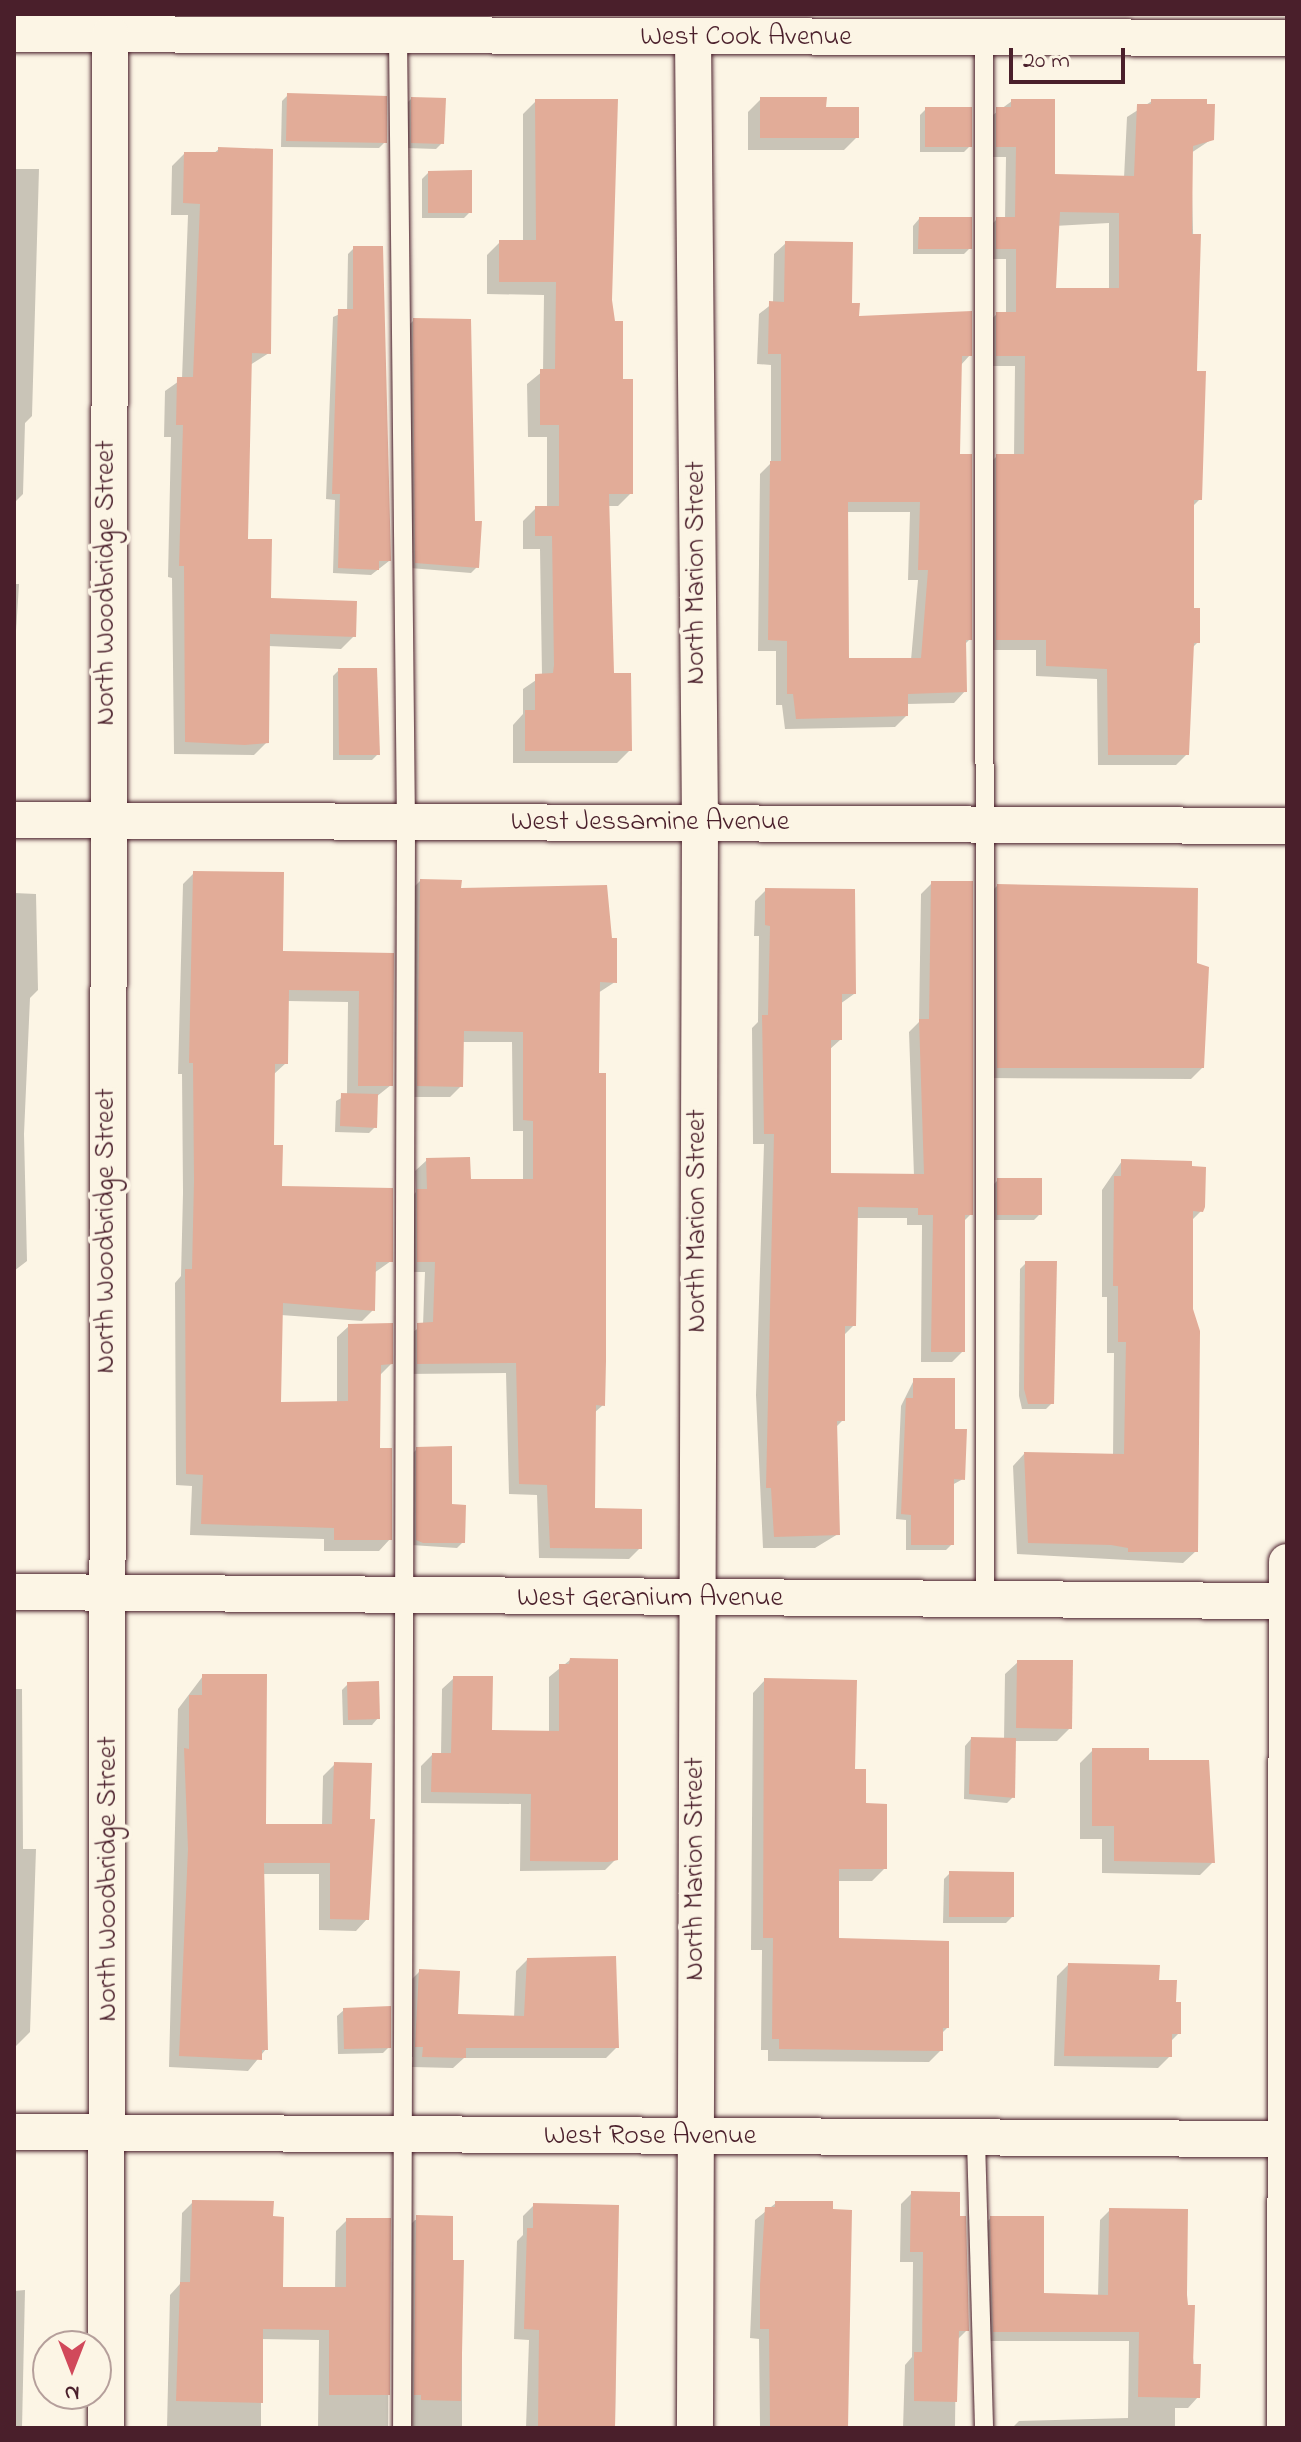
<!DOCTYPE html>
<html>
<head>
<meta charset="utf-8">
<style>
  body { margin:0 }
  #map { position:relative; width:1301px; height:2442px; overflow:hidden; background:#fcf5e5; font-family:"Indie Flower",sans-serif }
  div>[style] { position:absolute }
  .shadow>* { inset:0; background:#0003 }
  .building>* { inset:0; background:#e2ac98 }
  .roads { filter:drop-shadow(0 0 2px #4a1f2b) drop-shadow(0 0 2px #4a1f2b) }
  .service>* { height:18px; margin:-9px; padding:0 9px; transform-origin:9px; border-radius:9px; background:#fcf5e5 }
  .minor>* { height:36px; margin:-18px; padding:0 18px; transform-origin:18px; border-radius:18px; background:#fcf5e5 }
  span { translate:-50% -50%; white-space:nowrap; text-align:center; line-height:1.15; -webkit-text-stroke:8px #fcf5e5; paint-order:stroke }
  .street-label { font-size:28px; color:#4a1f2b }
  .frame { position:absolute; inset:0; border:16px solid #4a1f2b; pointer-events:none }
  .north { position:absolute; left:32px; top:2330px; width:80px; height:80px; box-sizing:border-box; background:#fcf5e5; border:2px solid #b59f9b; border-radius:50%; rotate:180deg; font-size:22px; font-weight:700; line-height:32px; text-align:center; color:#4a1f2b }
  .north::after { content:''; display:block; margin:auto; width:28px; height:36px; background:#d1495b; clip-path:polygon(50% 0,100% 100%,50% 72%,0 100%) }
  .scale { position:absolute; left:1009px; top:48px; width:116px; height:36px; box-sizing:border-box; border:4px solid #4a1f2b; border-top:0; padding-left:10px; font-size:24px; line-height:28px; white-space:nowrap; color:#4a1f2b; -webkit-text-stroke:6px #fcf5e5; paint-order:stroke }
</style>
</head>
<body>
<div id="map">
  <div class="shadow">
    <i style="clip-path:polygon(288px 95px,385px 142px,379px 148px,281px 147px,282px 101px)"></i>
    <i style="clip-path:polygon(411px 99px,442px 143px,436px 149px,406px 148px,405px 105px)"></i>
    <i style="clip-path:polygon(761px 99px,824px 109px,857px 137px,844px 150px,748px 150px,748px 112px)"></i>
    <i style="clip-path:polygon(536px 101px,610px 300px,621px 381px,631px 493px,618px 506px,607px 506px,612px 675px,630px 750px,617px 763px,513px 763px,513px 725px,523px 714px,523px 689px,542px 676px,540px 549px,523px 549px,523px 521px,536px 508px,547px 508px,547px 437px,528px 437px,527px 384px,543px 371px,544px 295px,487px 294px,487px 255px,500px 242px,523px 242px,523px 114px)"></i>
    <i style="clip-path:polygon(evenodd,1012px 101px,1053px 176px,1124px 178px,1127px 117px,1152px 101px,1212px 139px,1191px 153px,1200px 499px,1192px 507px,1192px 610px,1198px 642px,1191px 649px,1187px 754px,1176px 765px,1098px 765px,1097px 679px,1036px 676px,1036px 650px,986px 650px,986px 467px,997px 456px,1014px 456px,1015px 366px,986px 366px,986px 324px,997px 314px,1006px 314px,1006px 259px,986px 259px,986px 230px,997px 219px,1005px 219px,1006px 157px,986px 157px,986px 120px,1012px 101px,1109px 223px,1109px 290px,1054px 290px,1054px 226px,1109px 223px)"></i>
    <i style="clip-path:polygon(926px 109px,970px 146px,964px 152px,920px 152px,920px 115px)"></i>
    <i style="clip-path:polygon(219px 149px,269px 353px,250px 365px,246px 541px,269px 600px,354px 636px,341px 649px,268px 646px,267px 742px,254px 755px,174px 754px,172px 578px,168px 577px,171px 437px,164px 437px,165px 391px,182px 379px,188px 215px,171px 215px,172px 166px,184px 154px,213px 154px)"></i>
    <i style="clip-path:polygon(14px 169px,39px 169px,32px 416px,25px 423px,23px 494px,14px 503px)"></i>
    <i style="clip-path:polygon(428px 173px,470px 212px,464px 218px,422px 218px,422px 179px)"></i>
    <i style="clip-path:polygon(919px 219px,970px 248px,964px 254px,913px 254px,913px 226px)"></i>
    <i style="clip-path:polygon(evenodd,786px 243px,857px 318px,970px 355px,960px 366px,958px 456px,970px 639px,964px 645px,965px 691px,954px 703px,906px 704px,906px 716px,895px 727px,785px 729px,782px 705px,776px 705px,776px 651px,758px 651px,760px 474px,771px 463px,771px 365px,757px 364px,759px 314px,773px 303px,774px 254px,786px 243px,846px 512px,910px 512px,908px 580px,918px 580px,911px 660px,847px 660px,846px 512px)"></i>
    <i style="clip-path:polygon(354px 248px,389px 561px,371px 575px,333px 573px,335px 500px,326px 499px,333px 317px,347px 311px,348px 254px)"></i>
    <i style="clip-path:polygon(414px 320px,473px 523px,477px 567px,471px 573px,410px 568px,408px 326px)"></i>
    <i style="clip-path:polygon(14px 584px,19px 584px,14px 663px)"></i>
    <i style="clip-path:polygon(339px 670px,378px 754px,372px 760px,333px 760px,333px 676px)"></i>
    <i style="clip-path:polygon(194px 873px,281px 952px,392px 955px,391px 1085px,376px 1097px,375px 1127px,369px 1133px,335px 1132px,336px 1101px,347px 1095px,348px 1002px,287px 1001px,286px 1063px,274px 1074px,272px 1147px,280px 1188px,391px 1261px,374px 1273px,373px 1310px,362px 1321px,281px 1315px,279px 1404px,337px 1403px,337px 1337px,349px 1326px,391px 1364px,379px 1376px,378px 1450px,390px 1539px,379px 1551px,324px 1551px,324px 1539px,190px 1535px,192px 1486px,176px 1485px,175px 1283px,181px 1276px,183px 1193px,182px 1074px,178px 1074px,183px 884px)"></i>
    <i style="clip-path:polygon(420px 881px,459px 890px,615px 982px,598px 993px,603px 1405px,594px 1413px,593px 1510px,640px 1548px,629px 1559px,539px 1558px,537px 1495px,509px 1494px,506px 1373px,406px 1374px,407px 1336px,423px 1325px,425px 1272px,407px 1272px,407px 1202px,416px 1192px,415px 1171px,427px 1160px,469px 1181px,523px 1181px,523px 1131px,513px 1131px,512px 1042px,462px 1042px,461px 1086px,450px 1097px,407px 1097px,409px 892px)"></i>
    <i style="clip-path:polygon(932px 883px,971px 1214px,963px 1222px,963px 1351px,952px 1362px,921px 1362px,922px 1225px,907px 1225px,907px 1218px,855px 1218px,854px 1325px,843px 1336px,843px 1420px,835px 1428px,838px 1534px,815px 1548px,763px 1548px,756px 1395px,764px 1144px,753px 1144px,752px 1028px,758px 1022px,759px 936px,754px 936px,755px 901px,766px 890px,854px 994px,840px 1004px,840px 1040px,829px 1050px,829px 1175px,914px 1176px,909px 1032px,919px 1022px,921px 894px)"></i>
    <i style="clip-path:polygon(997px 886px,1195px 964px,1202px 1068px,1191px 1079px,986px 1078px,986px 897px)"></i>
    <i style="clip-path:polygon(14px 893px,36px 894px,38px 990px,30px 998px,24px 1134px,27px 1261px,14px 1271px)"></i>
    <i style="clip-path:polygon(1122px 1161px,1201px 1211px,1191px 1221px,1196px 1551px,1183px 1563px,1017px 1554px,1013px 1466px,1024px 1454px,1113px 1456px,1114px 1353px,1107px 1353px,1107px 1297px,1102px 1297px,1102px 1190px)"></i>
    <i style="clip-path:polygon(998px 1180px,1040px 1214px,1034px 1220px,992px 1220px,992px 1186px)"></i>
    <i style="clip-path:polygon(1026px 1263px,1052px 1403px,1046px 1409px,1022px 1409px,1019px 1396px,1020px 1269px)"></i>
    <i style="clip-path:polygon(914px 1380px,953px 1430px,963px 1479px,952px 1485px,952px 1544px,946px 1550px,906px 1550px,906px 1520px,896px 1519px,901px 1406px)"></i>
    <i style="clip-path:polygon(417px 1449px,450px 1506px,463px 1542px,457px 1548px,411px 1545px,411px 1455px)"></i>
    <i style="clip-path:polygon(570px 1660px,616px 1859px,605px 1870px,520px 1871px,521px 1804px,421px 1803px,421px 1766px,432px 1755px,441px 1755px,442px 1689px,454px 1678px,490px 1732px,549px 1733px,549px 1677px)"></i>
    <i style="clip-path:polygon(1018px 1662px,1070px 1728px,1057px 1741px,1014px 1741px,1013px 1797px,1007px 1803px,964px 1799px,965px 1746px,971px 1739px,1004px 1740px,1005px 1674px)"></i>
    <i style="clip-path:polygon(203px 1676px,264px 1826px,322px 1826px,323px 1776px,335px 1764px,367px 1919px,356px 1931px,319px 1930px,319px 1874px,263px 1874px,266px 2049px,248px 2071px,169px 2067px,178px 1709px)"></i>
    <i style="clip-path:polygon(765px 1680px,853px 1771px,885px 1868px,872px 1881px,837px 1881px,837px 1940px,947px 2028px,941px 2034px,941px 2050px,929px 2062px,768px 2061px,768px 2050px,761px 2050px,762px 1950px,751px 1950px,753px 1693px)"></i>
    <i style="clip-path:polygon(348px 1684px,378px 1718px,372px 1725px,343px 1725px,342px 1690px)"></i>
    <i style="clip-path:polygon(14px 1689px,22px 1689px,23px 1849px,36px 1849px,30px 2032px,14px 2048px)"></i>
    <i style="clip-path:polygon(1093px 1750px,1213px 1862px,1200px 1875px,1102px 1873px,1102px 1839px,1080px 1839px,1080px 1763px)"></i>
    <i style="clip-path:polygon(950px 1873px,1012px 1917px,1006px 1923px,943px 1923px,944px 1879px)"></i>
    <i style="clip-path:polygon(527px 1960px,617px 2047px,606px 2058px,464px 2058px,453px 2068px,412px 2067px,413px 2057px,405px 2058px,409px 1982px,420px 1971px,456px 2016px,514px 2018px,516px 1971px)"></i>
    <i style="clip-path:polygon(1068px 1965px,1157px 1982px,1174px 2004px,1179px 2033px,1170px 2042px,1170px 2056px,1158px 2068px,1054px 2066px,1057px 1976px)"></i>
    <i style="clip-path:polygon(344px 2010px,389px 2047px,383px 2053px,338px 2054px,337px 2016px)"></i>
    <i style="clip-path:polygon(912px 2193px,967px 2330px,956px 2341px,955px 2428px,903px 2428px,905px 2365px,912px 2357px,913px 2262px,900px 2262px,901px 2204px)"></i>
    <i style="clip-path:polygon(193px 2202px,281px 2289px,335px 2289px,336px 2231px,347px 2220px,389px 2220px,388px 2428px,318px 2428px,319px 2340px,261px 2339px,261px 2428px,167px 2428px,170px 2295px,180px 2284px,182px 2213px)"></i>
    <i style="clip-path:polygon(776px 2203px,848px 2428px,760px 2428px,759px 2339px,750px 2338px,755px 2220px)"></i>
    <i style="clip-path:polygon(534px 2205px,617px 2207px,615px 2428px,526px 2428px,529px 2340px,514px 2339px,517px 2241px,523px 2235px,523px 2216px)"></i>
    <i style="clip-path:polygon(1110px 2210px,1185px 2295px,1198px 2397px,1188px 2408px,1175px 2408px,1175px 2428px,1012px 2428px,1019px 2421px,1128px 2418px,1129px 2341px,983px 2341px,980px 2228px,991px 2218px,1042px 2295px,1098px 2296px,1100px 2220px)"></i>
    <i style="clip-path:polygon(451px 2218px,451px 2261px,462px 2262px,462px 2428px,404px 2428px,404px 2231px,415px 2220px)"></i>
    <i style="clip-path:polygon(25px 2290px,22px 2428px,14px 2428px,14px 2291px)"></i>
  </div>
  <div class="building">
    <i style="clip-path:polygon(287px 93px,387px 96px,387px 143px,286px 141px)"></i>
    <i style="clip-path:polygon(411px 97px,446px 98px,444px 144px,411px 143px)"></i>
    <i style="clip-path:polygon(760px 97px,827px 97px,826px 107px,859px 107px,859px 138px,760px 138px)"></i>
    <i style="clip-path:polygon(535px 99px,618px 99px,612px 300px,615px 321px,623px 321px,623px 379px,633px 379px,633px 494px,609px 494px,614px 673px,631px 673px,632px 751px,525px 751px,525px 710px,535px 710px,535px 674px,553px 673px,554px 665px,552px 536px,535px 536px,535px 506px,559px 506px,559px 425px,540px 425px,540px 369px,555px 369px,556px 282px,499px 282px,499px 240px,536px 240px)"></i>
    <i style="clip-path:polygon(evenodd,1011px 99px,1055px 99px,1055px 174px,1134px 176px,1137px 104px,1151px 104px,1151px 99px,1207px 99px,1207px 104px,1215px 104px,1214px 140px,1193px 146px,1192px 234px,1201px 234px,1197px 371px,1206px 371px,1202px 500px,1194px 500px,1194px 608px,1200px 608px,1200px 643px,1194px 643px,1189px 755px,1108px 755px,1107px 669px,1046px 666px,1046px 640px,996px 640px,996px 454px,1024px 454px,1025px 356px,996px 356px,996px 312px,1016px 312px,1016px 249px,996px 249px,996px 217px,1015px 217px,1016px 147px,996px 147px,996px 107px,1011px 107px,1011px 99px,1060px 212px,1119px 213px,1119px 288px,1056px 288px,1060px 212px)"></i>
    <i style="clip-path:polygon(925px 107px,972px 107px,972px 147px,925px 147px)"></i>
    <i style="clip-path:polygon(218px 147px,273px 149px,271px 354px,252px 353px,248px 539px,272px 539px,271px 598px,357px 601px,356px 637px,270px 634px,269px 743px,245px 745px,185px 742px,184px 566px,179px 566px,183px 425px,176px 425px,177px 377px,193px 377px,200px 204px,183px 203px,184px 152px,218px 152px)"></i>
    <i style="clip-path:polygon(472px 170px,472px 213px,428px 213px,428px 171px)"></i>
    <i style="clip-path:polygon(919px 217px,972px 217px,972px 249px,918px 249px)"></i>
    <i style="clip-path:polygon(evenodd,785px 241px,853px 242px,852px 303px,860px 303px,859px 316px,972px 311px,972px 356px,962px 356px,960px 454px,972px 454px,972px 640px,966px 640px,967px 692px,908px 694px,908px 716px,796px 719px,793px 694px,787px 694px,787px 641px,768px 640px,770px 461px,781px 461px,781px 354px,768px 354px,769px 301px,784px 302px,785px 241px,848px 502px,920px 502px,918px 570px,928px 570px,921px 658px,849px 658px,848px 502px)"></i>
    <i style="clip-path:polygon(353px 246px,383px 246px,391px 561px,379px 561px,379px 570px,338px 568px,340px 494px,332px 494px,338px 309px,353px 309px)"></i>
    <i style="clip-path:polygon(413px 318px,471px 319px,475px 521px,482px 521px,479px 568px,415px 563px)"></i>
    <i style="clip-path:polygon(338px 668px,377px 668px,380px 755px,339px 755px)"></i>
    <i style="clip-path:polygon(193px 871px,284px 872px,283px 951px,394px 953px,393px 1086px,358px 1086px,359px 991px,289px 990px,288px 1064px,275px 1064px,274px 1145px,283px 1145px,282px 1186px,393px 1188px,393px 1262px,376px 1262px,375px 1311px,283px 1303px,281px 1402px,348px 1401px,348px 1324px,393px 1323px,393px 1364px,381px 1365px,380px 1448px,392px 1448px,392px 1540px,334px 1540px,334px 1528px,201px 1524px,203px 1475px,186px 1474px,185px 1269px,192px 1269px,194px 1181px,193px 1063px,189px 1063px)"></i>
    <i style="clip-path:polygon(420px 879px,462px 880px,461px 888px,607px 885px,612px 938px,617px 938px,617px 983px,600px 982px,599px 1073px,606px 1073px,606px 1361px,605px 1406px,596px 1405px,595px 1508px,642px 1509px,642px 1549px,550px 1548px,547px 1485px,519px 1484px,516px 1363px,417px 1364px,417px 1323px,433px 1322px,435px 1262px,417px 1262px,417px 1189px,427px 1189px,426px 1158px,470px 1157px,471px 1179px,533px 1179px,533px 1121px,523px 1120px,523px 1032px,464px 1031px,463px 1087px,417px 1086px)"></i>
    <i style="clip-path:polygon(931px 881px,973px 881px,973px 1215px,965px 1215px,965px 1352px,931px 1352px,933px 1215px,918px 1215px,918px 1208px,858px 1207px,856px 1326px,845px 1326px,845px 1421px,837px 1421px,840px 1535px,774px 1537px,771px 1488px,766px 1488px,774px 1134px,764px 1134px,762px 1015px,768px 1015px,770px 926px,765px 925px,765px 888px,855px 889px,856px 994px,842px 994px,842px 1040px,831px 1040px,831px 1173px,924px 1174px,919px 1019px,929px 1019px)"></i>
    <i style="clip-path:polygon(997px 884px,1198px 888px,1197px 963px,1209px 967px,1204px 1068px,997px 1068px)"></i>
    <i style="clip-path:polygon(341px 1093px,378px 1094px,377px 1128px,340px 1126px)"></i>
    <i style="clip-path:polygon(1121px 1159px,1192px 1161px,1192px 1166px,1206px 1167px,1205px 1207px,1203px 1212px,1193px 1211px,1193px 1309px,1200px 1331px,1198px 1552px,1128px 1552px,1128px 1548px,1111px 1545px,1028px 1543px,1024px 1452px,1124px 1454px,1126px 1342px,1118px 1342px,1118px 1286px,1113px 1286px,1114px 1176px,1121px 1176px)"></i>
    <i style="clip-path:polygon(997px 1178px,1042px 1178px,1042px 1215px,997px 1215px)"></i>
    <i style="clip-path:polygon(1025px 1261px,1057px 1261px,1054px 1404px,1028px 1404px,1024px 1389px)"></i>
    <i style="clip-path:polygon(913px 1378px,955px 1378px,955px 1429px,967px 1429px,965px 1480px,954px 1479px,954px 1545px,911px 1545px,911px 1515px,901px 1514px,906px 1398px,913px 1398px)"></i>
    <i style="clip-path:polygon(452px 1446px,452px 1504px,466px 1505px,465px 1543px,423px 1543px,416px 1540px,416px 1447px)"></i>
    <i style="clip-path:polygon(570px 1658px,618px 1659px,618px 1860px,608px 1862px,530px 1861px,531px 1794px,431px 1792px,432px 1753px,451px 1753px,453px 1676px,493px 1676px,492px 1730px,559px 1731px,559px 1664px,569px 1664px)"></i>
    <i style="clip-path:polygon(1017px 1660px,1073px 1660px,1072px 1729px,1016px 1728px)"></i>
    <i style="clip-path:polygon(202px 1674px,267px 1674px,266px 1824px,332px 1824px,334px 1762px,372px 1763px,370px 1819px,375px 1819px,369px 1920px,330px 1919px,330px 1863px,264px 1863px,268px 2050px,262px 2050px,262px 2060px,179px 2056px,188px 1849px,184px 1748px,189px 1749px,189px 1695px,202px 1695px)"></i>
    <i style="clip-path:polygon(764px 1678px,857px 1680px,855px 1769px,866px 1769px,866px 1803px,887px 1804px,887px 1869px,839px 1869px,839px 1938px,949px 1941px,949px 2028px,943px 2028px,943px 2051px,779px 2049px,779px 2039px,772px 2039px,773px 1938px,763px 1938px)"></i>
    <i style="clip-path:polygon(379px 1681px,380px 1719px,348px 1720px,347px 1682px)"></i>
    <i style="clip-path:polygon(971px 1737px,1016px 1738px,1015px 1798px,969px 1794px)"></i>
    <i style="clip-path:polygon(1092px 1748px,1149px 1748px,1149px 1760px,1209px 1760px,1215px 1863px,1114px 1861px,1114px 1826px,1092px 1826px)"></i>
    <i style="clip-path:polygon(949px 1871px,1014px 1872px,1014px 1917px,949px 1917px)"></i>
    <i style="clip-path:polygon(616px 1956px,619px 2048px,466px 2048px,466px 2058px,422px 2057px,423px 2047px,415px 2047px,419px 1969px,460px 1971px,458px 2014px,524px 2016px,527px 1958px)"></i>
    <i style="clip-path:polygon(1068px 1963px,1160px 1965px,1159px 1980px,1177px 1980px,1176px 2002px,1181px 2002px,1181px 2034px,1172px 2034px,1172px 2057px,1064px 2056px)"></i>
    <i style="clip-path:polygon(391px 2006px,391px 2048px,344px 2049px,343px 2008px)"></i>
    <i style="clip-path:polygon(911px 2191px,960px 2192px,960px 2216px,966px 2216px,969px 2331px,959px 2331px,957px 2402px,914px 2401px,914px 2352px,922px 2352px,923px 2252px,910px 2252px)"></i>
    <i style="clip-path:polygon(192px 2200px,274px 2201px,273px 2216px,284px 2217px,283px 2287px,346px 2287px,346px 2218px,391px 2218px,390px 2395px,329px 2395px,329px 2330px,263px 2329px,263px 2403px,176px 2401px,180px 2282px,190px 2282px)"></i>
    <i style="clip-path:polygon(775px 2201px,833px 2201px,833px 2209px,852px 2210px,848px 2428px,770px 2428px,769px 2329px,760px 2329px,760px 2285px,765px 2207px,775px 2207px)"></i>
    <i style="clip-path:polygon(533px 2203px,619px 2205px,615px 2428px,538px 2428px,539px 2330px,524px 2329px,527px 2228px,533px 2228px)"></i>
    <i style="clip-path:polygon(1109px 2208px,1188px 2209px,1187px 2295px,1188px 2305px,1195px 2305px,1193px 2364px,1201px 2364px,1200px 2398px,1138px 2397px,1139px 2332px,993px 2332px,990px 2216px,1044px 2216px,1044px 2293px,1108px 2295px)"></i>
    <i style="clip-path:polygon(416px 2215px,453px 2216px,453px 2260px,464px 2260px,461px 2401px,421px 2400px,421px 2395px,414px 2395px)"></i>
  </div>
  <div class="roads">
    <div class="service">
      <i style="left:398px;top:36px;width:786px;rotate:89.42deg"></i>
      <i style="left:406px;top:822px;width:1606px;rotate:90.14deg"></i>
      <i style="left:984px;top:39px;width:1562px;rotate:89.96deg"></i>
      <i style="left:976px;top:2140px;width:288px;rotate:88.4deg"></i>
    </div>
    <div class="minor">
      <i style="left:14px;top:34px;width:1273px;rotate:0.18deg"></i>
      <i style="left:693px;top:37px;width:786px;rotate:89.49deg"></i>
      <i style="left:700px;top:823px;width:1605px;rotate:90.18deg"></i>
      <i style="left:14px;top:820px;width:1273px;rotate:0.27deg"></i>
      <i style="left:14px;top:1592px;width:1273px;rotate:0.41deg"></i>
      <i style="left:14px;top:2132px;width:1273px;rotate:0.32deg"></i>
      <i style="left:106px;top:2428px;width:2394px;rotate:-89.9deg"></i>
      <i style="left:1285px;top:2428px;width:866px;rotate:-89.87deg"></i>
    </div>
  </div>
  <div class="street-label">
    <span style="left:746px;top:38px">West Cook Avenue</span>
    <span style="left:697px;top:573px;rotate:-90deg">North Marion Street</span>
    <span style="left:107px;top:583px;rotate:-90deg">North Woodbridge Street</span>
    <span style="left:650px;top:823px">West Jessamine Avenue</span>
    <span style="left:698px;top:1221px;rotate:-90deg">North Marion Street</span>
    <span style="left:107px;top:1231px;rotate:-90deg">North Woodbridge Street</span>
    <span style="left:650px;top:1599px">West Geranium Avenue</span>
    <span style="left:696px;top:1869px;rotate:-90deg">North Marion Street</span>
    <span style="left:109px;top:1879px;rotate:-90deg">North Woodbridge Street</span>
    <span style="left:650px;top:2137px">West Rose Avenue</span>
  </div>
  <div class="frame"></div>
  <div class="north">N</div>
  <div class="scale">20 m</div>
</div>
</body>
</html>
